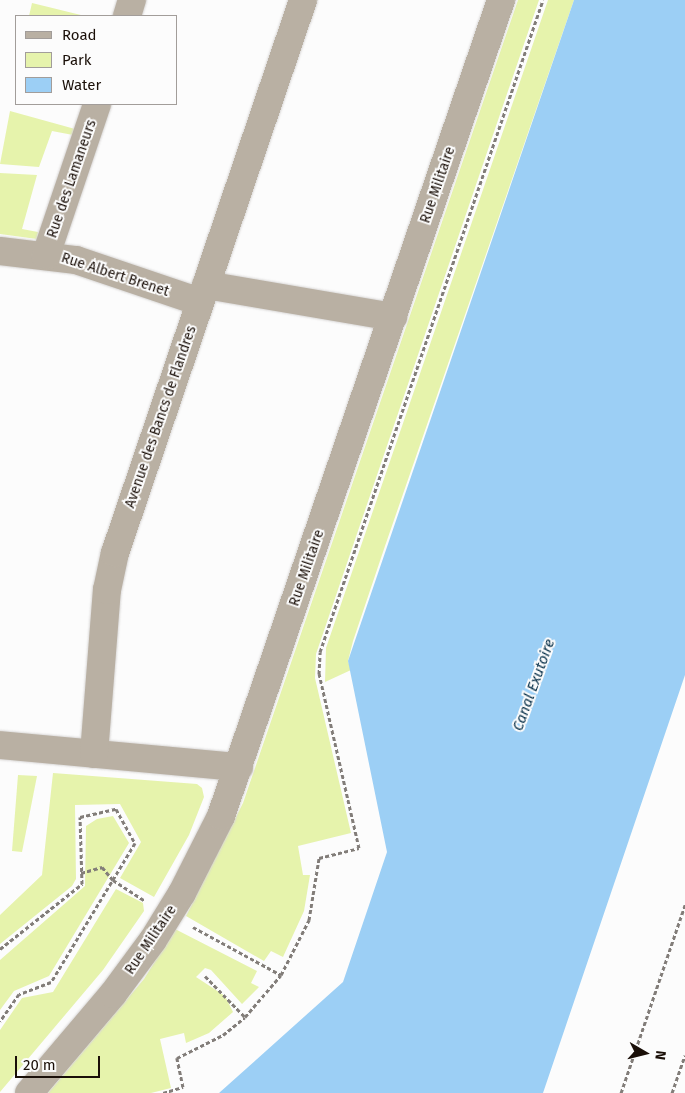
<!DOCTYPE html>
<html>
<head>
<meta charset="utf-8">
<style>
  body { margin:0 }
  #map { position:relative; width:685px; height:1093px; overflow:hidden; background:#fcfcfc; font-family:"Fira Sans",sans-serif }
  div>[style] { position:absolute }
  .green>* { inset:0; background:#e6f3ac }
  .water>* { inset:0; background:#9ccff5 }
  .path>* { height:3px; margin-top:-1.5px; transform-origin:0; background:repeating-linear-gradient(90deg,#827d79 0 4px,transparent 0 6.5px) }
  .roads { filter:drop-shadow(0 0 1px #d8d6d5) drop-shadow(0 0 1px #d8d6d5) }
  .minor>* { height:28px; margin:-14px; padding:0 14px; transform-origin:14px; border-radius:14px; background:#b9b0a3 }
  span { translate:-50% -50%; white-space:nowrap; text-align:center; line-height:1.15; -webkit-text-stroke:4px #fcfcfc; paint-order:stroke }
  .street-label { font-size:14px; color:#1a0f08 }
  .water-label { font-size:15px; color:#073049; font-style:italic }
  .legend { position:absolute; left:15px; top:15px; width:162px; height:90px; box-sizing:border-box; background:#fcfcfc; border:1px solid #a29d9a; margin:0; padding:6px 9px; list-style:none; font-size:15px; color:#1a0f08 }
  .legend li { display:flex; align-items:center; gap:10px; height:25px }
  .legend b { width:25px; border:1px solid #a29d9a }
  .north { position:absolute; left:620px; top:1028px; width:50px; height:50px; -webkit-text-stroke:4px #fcfcfc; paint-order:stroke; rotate:98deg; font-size:14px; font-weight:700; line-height:20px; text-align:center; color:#1a0f08 }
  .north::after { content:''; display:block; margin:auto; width:18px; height:22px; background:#1a0f08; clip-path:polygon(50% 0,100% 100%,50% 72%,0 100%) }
  .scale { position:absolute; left:15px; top:1056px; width:85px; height:22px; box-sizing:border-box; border:2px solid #1a0f08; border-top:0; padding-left:6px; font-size:15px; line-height:18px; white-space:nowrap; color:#1a0f08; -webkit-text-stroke:4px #fcfcfc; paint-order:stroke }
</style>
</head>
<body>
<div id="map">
  <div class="green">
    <i style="clip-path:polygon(518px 0,539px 0,316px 654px,315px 678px,351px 833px,298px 846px,303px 875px,310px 875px,304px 911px,283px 957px,271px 951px,264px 961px,186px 916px,243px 803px)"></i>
    <i style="clip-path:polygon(548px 0,574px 0,385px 546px,353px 641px,348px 661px,351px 670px,325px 682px,326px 648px)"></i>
    <i style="clip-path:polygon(32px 3px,85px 16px,29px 16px)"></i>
    <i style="clip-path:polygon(10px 111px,75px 129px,73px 135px,52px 131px,39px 167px,0 164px)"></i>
    <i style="clip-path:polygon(0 173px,37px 175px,22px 229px,38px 232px,37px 239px,0 234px)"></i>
    <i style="clip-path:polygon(53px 773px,197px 784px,202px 788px,204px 797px,189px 835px,154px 897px,120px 878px,141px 842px,120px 804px,75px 805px,76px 879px,72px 886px,0 944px,0 915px,42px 875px)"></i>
    <i style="clip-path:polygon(18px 775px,37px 776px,22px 852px,12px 851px)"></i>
    <i style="clip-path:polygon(113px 816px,129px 843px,49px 976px,14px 991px,0 1010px,0 960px,85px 886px,86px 826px,97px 819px)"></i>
    <i style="clip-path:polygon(116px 889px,143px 903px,144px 911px,103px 970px,0 1092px,0 1030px,22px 998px,53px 992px)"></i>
    <i style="clip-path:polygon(175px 929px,257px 971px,251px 983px,259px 987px,242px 1004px,211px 970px,205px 968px,196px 977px,225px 996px,233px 1012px,209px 1033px,186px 1043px,184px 1033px,160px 1039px,171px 1088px,151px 1093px,48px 1093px,144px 979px)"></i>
  </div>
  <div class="water">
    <i style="clip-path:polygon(574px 0,685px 0,685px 675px,543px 1093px,219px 1093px,343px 982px,387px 852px,348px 661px)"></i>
  </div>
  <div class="path">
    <i style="left:81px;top:873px;width:22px;rotate:-16deg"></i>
    <i style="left:102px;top:867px;width:17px;rotate:50deg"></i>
    <i style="left:113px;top:880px;width:37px;rotate:33deg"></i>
    <i style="left:193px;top:927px;width:100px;rotate:28.6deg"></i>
    <i style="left:0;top:949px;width:105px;rotate:-38.4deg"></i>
    <i style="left:82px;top:884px;width:67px;rotate:-91.7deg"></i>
    <i style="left:80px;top:817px;width:37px;rotate:-13deg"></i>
    <i style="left:116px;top:809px;width:39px;rotate:61deg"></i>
    <i style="left:135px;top:843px;width:162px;rotate:121.1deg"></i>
    <i style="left:51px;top:982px;width:34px;rotate:159deg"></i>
    <i style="left:19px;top:994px;width:33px;rotate:125deg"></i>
    <i style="left:205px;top:976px;width:57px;rotate:45.7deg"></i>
    <i style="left:163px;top:1093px;width:21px;rotate:-17deg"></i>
    <i style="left:183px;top:1087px;width:30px;rotate:-102deg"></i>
    <i style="left:177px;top:1058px;width:51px;rotate:-26.6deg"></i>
    <i style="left:223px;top:1035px;width:28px;rotate:-39deg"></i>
    <i style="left:245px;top:1017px;width:55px;rotate:-49.4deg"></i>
    <i style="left:281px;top:975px;width:62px;rotate:-63deg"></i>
    <i style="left:309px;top:920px;width:63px;rotate:-80.8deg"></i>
    <i style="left:319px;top:858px;width:41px;rotate:-14deg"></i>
    <i style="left:359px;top:848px;width:179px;rotate:-102.9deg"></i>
    <i style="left:319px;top:674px;width:22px;rotate:-87deg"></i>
    <i style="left:320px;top:652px;width:689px;rotate:-71.12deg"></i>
    <i style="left:621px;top:1093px;width:199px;rotate:-71.2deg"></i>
    <i style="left:672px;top:1093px;width:40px;rotate:-71.1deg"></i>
  </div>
  <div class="roads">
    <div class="minor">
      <i style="left:127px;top:16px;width:17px;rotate:-73deg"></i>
      <i style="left:0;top:251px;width:77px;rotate:6.8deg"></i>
      <i style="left:76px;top:260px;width:131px;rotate:18.7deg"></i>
      <i style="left:46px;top:255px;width:159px;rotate:-71.3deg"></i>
      <i style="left:206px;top:285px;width:190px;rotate:9.7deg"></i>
      <i style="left:0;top:745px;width:240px;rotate:5.3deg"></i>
      <i style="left:94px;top:754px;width:165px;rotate:-85.5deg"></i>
      <i style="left:107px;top:590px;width:38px;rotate:-78deg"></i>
      <i style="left:115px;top:553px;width:584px;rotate:-71.22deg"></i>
      <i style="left:29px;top:1093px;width:130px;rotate:-49.7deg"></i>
      <i style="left:113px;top:994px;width:67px;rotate:-53.5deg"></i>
      <i style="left:153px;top:940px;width:55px;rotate:-58.3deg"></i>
      <i style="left:182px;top:893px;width:86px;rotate:-63.1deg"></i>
      <i style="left:221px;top:816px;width:863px;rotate:-71.06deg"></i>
    </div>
  </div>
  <div class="street-label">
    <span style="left:72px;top:179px;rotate:-71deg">Rue des Lamaneurs</span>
    <span style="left:438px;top:185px;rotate:-71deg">Rue Militaire</span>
    <span style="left:115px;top:275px;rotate:18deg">Rue Albert Brenet</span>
    <span style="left:161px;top:417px;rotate:-71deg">Avenue des Bancs de Flandres</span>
    <span style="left:307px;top:568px;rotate:-71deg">Rue Militaire</span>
    <span style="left:151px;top:940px;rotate:-56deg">Rue Militaire</span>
  </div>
  <div class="water-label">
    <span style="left:534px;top:685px;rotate:-70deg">Canal Exutoire</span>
  </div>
  <ul class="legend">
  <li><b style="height:6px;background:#b9b0a3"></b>Road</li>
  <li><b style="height:14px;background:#e6f3ac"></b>Park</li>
  <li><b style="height:14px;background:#9ccff5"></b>Water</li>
  </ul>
  <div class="north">N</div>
  <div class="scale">20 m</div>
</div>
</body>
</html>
